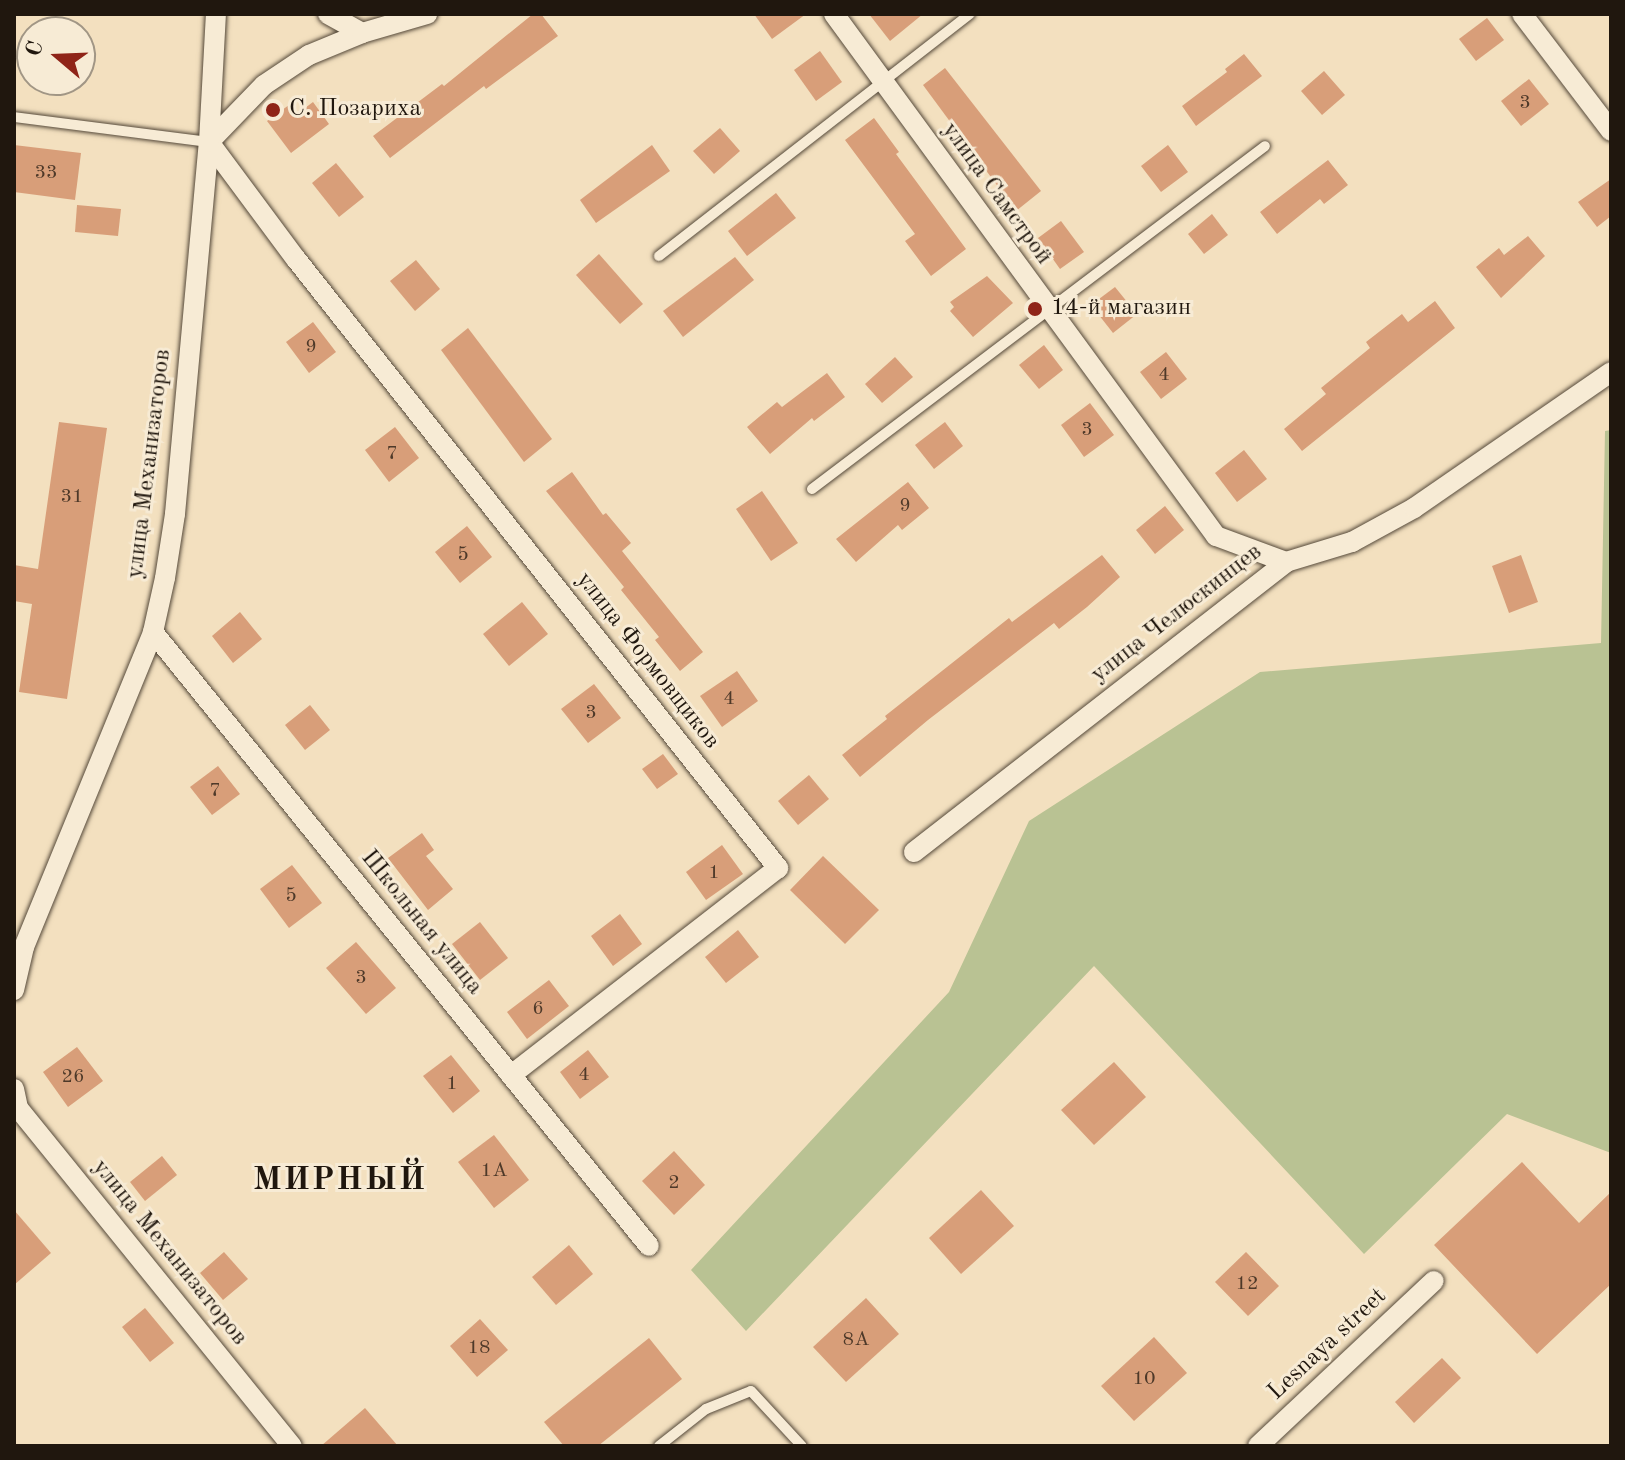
<!DOCTYPE html>
<html>
<head>
<meta charset="utf-8">
<style>
  body { margin:0 }
  #map { position:relative; width:1625px; height:1460px; overflow:hidden; background:#f3e0bf; font-family:"Old Standard TT",serif }
  div>[style] { position:absolute }
  .green>* { inset:0; background:#b9c293 }
  .building>* { inset:0; background:#d89e79 }
  .roads { filter:drop-shadow(0 0 2px #55493a) drop-shadow(0 0 2px #55493a) }
  .service>* { height:10px; margin:-5px; padding:0 5px; transform-origin:5px; border-radius:5px; background:#f7ebd5 }
  .minor>* { height:20px; margin:-10px; padding:0 10px; transform-origin:10px; border-radius:10px; background:#f7ebd5 }
  .dots>* { width:22px; height:22px; translate:-50% -50%; box-sizing:border-box; border:4px solid #f7ebd5; border-radius:50% }
  span { translate:-50% -50%; white-space:nowrap; text-align:center; line-height:1.15; -webkit-text-stroke:6px #f7ebd5; paint-order:stroke }
  .number-label { font-size:20px; color:#4e3929 }
  .number-label span { -webkit-text-stroke-width:0 }
  .poi-label { font-size:24px; color:#20170e }
  .left { translate:0 -50%; text-align:left }
  .street-label { font-size:24px; color:#20170e }
  .district-label { font-size:32px; color:#20170e; font-weight:700; letter-spacing:2px }
  .frame { position:absolute; inset:0; border:16px solid #20170e; pointer-events:none }
  .north { position:absolute; left:16px; top:16px; width:80px; height:80px; box-sizing:border-box; background:#f7ebd5; border:2px solid #a19685; border-radius:50%; rotate:289deg; font-size:22px; font-weight:700; line-height:32px; text-align:center; color:#20170e }
  .north::after { content:''; display:block; margin:auto; width:28px; height:36px; background:#8f2418; clip-path:polygon(50% 0,100% 100%,50% 72%,0 100%) }
</style>
</head>
<body>
<div id="map">
  <div class="green">
    <i style="clip-path:polygon(1611px 430px,1611px 1153px,1507px 1114px,1364px 1254px,1094px 966px,746px 1331px,691px 1270px,949px 992px,1029px 821px,1260px 672px,1601px 643px,1605px 431px)"></i>
  </div>
  <div class="building">
    <i style="clip-path:polygon(533px 14px,541px 14px,558px 36px,486px 89px,484px 86px,390px 158px,373px 136px,442px 84px,444px 86px)"></i>
    <i style="clip-path:polygon(754px 14px,806px 14px,772px 39px)"></i>
    <i style="clip-path:polygon(869px 14px,923px 14px,890px 41px)"></i>
    <i style="clip-path:polygon(1487px 18px,1504px 40px,1476px 61px,1459px 39px)"></i>
    <i style="clip-path:polygon(820px 51px,842px 82px,816px 101px,794px 70px)"></i>
    <i style="clip-path:polygon(1244px 54px,1262px 76px,1196px 126px,1182px 106px,1227px 72px,1225px 69px)"></i>
    <i style="clip-path:polygon(945px 68px,1041px 191px,1016px 211px,923px 85px)"></i>
    <i style="clip-path:polygon(1324px 71px,1345px 95px,1322px 115px,1301px 91px)"></i>
    <i style="clip-path:polygon(1529px 79px,1549px 104px,1521px 126px,1501px 101px)"></i>
    <i style="clip-path:polygon(313px 102px,329px 124px,291px 153px,267px 121px,289px 105px,297px 114px)"></i>
    <i style="clip-path:polygon(874px 118px,899px 152px,896px 154px,966px 249px,931px 276px,905px 241px,915px 234px,845px 140px)"></i>
    <i style="clip-path:polygon(720px 128px,740px 151px,714px 174px,693px 151px)"></i>
    <i style="clip-path:polygon(14px 145px,81px 153px,75px 200px,14px 192px)"></i>
    <i style="clip-path:polygon(652px 145px,670px 171px,596px 223px,580px 200px)"></i>
    <i style="clip-path:polygon(1168px 145px,1188px 172px,1161px 192px,1141px 166px)"></i>
    <i style="clip-path:polygon(1328px 160px,1348px 185px,1324px 204px,1320px 199px,1277px 234px,1260px 212px)"></i>
    <i style="clip-path:polygon(336px 163px,364px 197px,339px 217px,312px 183px)"></i>
    <i style="clip-path:polygon(1611px 179px,1611px 216px,1597px 227px,1578px 202px)"></i>
    <i style="clip-path:polygon(776px 193px,796px 218px,747px 256px,728px 231px)"></i>
    <i style="clip-path:polygon(77px 205px,121px 209px,118px 236px,75px 232px)"></i>
    <i style="clip-path:polygon(1212px 214px,1228px 235px,1204px 254px,1188px 234px)"></i>
    <i style="clip-path:polygon(1061px 221px,1084px 252px,1060px 269px,1038px 238px)"></i>
    <i style="clip-path:polygon(1528px 236px,1545px 256px,1501px 298px,1476px 267px,1499px 248px,1504px 255px)"></i>
    <i style="clip-path:polygon(599px 254px,643px 304px,620px 324px,576px 275px)"></i>
    <i style="clip-path:polygon(735px 257px,754px 280px,683px 337px,663px 311px)"></i>
    <i style="clip-path:polygon(416px 260px,440px 289px,415px 311px,390px 281px)"></i>
    <i style="clip-path:polygon(987px 276px,1013px 303px,973px 337px,950px 311px,954px 307px,950px 302px)"></i>
    <i style="clip-path:polygon(1115px 287px,1137px 314px,1113px 333px,1091px 305px)"></i>
    <i style="clip-path:polygon(1435px 301px,1455px 328px,1302px 451px,1284px 429px,1326px 394px,1321px 388px,1370px 348px,1366px 342px,1402px 314px,1408px 322px)"></i>
    <i style="clip-path:polygon(313px 322px,336px 352px,309px 373px,286px 342px)"></i>
    <i style="clip-path:polygon(468px 328px,552px 439px,524px 462px,441px 350px)"></i>
    <i style="clip-path:polygon(1044px 345px,1063px 370px,1039px 389px,1019px 365px)"></i>
    <i style="clip-path:polygon(1166px 352px,1187px 379px,1161px 399px,1140px 372px)"></i>
    <i style="clip-path:polygon(895px 357px,913px 377px,882px 403px,865px 384px)"></i>
    <i style="clip-path:polygon(827px 373px,845px 397px,814px 421px,812px 418px,770px 454px,747px 427px,777px 402px,782px 407px)"></i>
    <i style="clip-path:polygon(1090px 403px,1114px 435px,1084px 457px,1061px 425px)"></i>
    <i style="clip-path:polygon(59px 422px,107px 428px,67px 699px,19px 692px,32px 604px,14px 601px,14px 565px,38px 569px)"></i>
    <i style="clip-path:polygon(945px 422px,963px 446px,934px 469px,915px 445px)"></i>
    <i style="clip-path:polygon(395px 427px,419px 458px,389px 482px,365px 450px)"></i>
    <i style="clip-path:polygon(1244px 450px,1267px 479px,1237px 502px,1215px 473px)"></i>
    <i style="clip-path:polygon(572px 472px,603px 515px,606px 513px,631px 543px,622px 551px,703px 652px,680px 671px,655px 640px,659px 637px,621px 590px,624px 587px,546px 491px)"></i>
    <i style="clip-path:polygon(908px 482px,929px 508px,902px 530px,898px 525px,856px 562px,836px 539px)"></i>
    <i style="clip-path:polygon(762px 491px,798px 543px,771px 561px,736px 509px)"></i>
    <i style="clip-path:polygon(1165px 506px,1184px 530px,1155px 554px,1136px 530px)"></i>
    <i style="clip-path:polygon(467px 526px,492px 557px,460px 583px,435px 552px)"></i>
    <i style="clip-path:polygon(1102px 555px,1120px 577px,1087px 607px,1059px 629px,1054px 623px,928px 720px,860px 777px,842px 755px,887px 719px,885px 716px,1009px 618px,1012px 622px)"></i>
    <i style="clip-path:polygon(1521px 555px,1538px 602px,1509px 613px,1492px 566px)"></i>
    <i style="clip-path:polygon(522px 602px,548px 634px,509px 666px,483px 634px)"></i>
    <i style="clip-path:polygon(240px 612px,262px 639px,233px 663px,212px 636px)"></i>
    <i style="clip-path:polygon(737px 671px,758px 701px,722px 727px,700px 696px)"></i>
    <i style="clip-path:polygon(594px 684px,621px 718px,588px 743px,561px 709px)"></i>
    <i style="clip-path:polygon(310px 705px,330px 730px,305px 750px,285px 725px)"></i>
    <i style="clip-path:polygon(663px 754px,678px 774px,657px 789px,642px 769px)"></i>
    <i style="clip-path:polygon(218px 766px,240px 794px,212px 815px,190px 787px)"></i>
    <i style="clip-path:polygon(809px 775px,829px 799px,798px 825px,778px 801px)"></i>
    <i style="clip-path:polygon(422px 833px,434px 850px,426px 856px,453px 889px,428px 910px,388px 858px)"></i>
    <i style="clip-path:polygon(722px 845px,743px 874px,706px 900px,686px 872px)"></i>
    <i style="clip-path:polygon(823px 856px,879px 910px,845px 944px,790px 890px)"></i>
    <i style="clip-path:polygon(292px 865px,322px 903px,289px 928px,260px 889px)"></i>
    <i style="clip-path:polygon(620px 914px,642px 944px,613px 966px,591px 936px)"></i>
    <i style="clip-path:polygon(480px 922px,508px 958px,480px 980px,452px 944px)"></i>
    <i style="clip-path:polygon(738px 930px,759px 957px,726px 983px,705px 957px)"></i>
    <i style="clip-path:polygon(356px 942px,396px 988px,366px 1014px,326px 968px)"></i>
    <i style="clip-path:polygon(549px 980px,569px 1006px,527px 1039px,507px 1012px)"></i>
    <i style="clip-path:polygon(77px 1047px,103px 1081px,68px 1107px,43px 1072px)"></i>
    <i style="clip-path:polygon(588px 1050px,609px 1077px,580px 1099px,560px 1072px)"></i>
    <i style="clip-path:polygon(451px 1055px,480px 1091px,453px 1113px,423px 1076px)"></i>
    <i style="clip-path:polygon(1114px 1062px,1146px 1097px,1094px 1145px,1061px 1110px)"></i>
    <i style="clip-path:polygon(494px 1135px,529px 1180px,494px 1208px,458px 1162px)"></i>
    <i style="clip-path:polygon(674px 1151px,705px 1185px,674px 1215px,642px 1181px)"></i>
    <i style="clip-path:polygon(162px 1156px,177px 1175px,145px 1201px,130px 1182px)"></i>
    <i style="clip-path:polygon(1522px 1162px,1579px 1223px,1611px 1192px,1611px 1284px,1537px 1354px,1434px 1245px)"></i>
    <i style="clip-path:polygon(981px 1190px,1014px 1226px,961px 1274px,929px 1238px)"></i>
    <i style="clip-path:polygon(14px 1210px,51px 1253px,14px 1285px)"></i>
    <i style="clip-path:polygon(569px 1245px,593px 1274px,556px 1305px,532px 1277px)"></i>
    <i style="clip-path:polygon(224px 1252px,248px 1279px,223px 1300px,200px 1273px)"></i>
    <i style="clip-path:polygon(1246px 1252px,1279px 1286px,1248px 1316px,1215px 1282px)"></i>
    <i style="clip-path:polygon(866px 1298px,899px 1334px,846px 1382px,813px 1347px)"></i>
    <i style="clip-path:polygon(145px 1308px,174px 1343px,150px 1362px,122px 1327px)"></i>
    <i style="clip-path:polygon(480px 1319px,508px 1350px,477px 1377px,450px 1346px)"></i>
    <i style="clip-path:polygon(1154px 1337px,1187px 1373px,1134px 1421px,1101px 1386px)"></i>
    <i style="clip-path:polygon(649px 1338px,682px 1379px,598px 1446px,564px 1446px,544px 1422px)"></i>
    <i style="clip-path:polygon(1442px 1358px,1461px 1378px,1414px 1423px,1395px 1402px)"></i>
    <i style="clip-path:polygon(365px 1408px,398px 1446px,321px 1446px)"></i>
  </div>
  <div class="roads">
    <div class="service">
      <i style="left:14px;top:117px;width:197px;rotate:7.3deg"></i>
      <i style="left:659px;top:256px;width:394px;rotate:-37.9deg"></i>
      <i style="left:812px;top:489px;width:568px;rotate:-37.13deg"></i>
      <i style="left:659px;top:1446px;width:60px;rotate:-38.2deg"></i>
      <i style="left:706px;top:1409px;width:48px;rotate:-21.8deg"></i>
      <i style="left:751px;top:1391px;width:75px;rotate:47.2deg"></i>
    </div>
    <div class="minor">
      <i style="left:328px;top:14px;width:39px;rotate:29deg"></i>
      <i style="left:834px;top:14px;width:647px;rotate:53.8deg"></i>
      <i style="left:1216px;top:536px;width:75px;rotate:20.4deg"></i>
      <i style="left:1522px;top:14px;width:147px;rotate:52.7deg"></i>
      <i style="left:209px;top:142px;width:146px;rotate:53.4deg"></i>
      <i style="left:296px;top:259px;width:777px;rotate:51.64deg"></i>
      <i style="left:778px;top:868px;width:338px;rotate:142.2deg"></i>
      <i style="left:209px;top:142px;width:79px;rotate:-46deg"></i>
      <i style="left:264px;top:85px;width:54px;rotate:-33.7deg"></i>
      <i style="left:309px;top:55px;width:57px;rotate:-22.5deg"></i>
      <i style="left:362px;top:33px;width:68px;rotate:-16.3deg"></i>
      <i style="left:153px;top:632px;width:789px;rotate:51.07deg"></i>
      <i style="left:914px;top:852px;width:472px;rotate:-37.9deg"></i>
      <i style="left:1286px;top:562px;width:69px;rotate:-16.9deg"></i>
      <i style="left:1352px;top:542px;width:71px;rotate:-28.7deg"></i>
      <i style="left:1414px;top:508px;width:239px;rotate:-34.6deg"></i>
      <i style="left:14px;top:990px;width:44px;rotate:-76.9deg"></i>
      <i style="left:24px;top:947px;width:340px;rotate:-67.7deg"></i>
      <i style="left:153px;top:632px;width:55px;rotate:-77.5deg"></i>
      <i style="left:165px;top:578px;width:65px;rotate:-81.1deg"></i>
      <i style="left:175px;top:514px;width:374px;rotate:-84.8deg"></i>
      <i style="left:209px;top:142px;width:128px;rotate:-86.9deg"></i>
      <i style="left:14px;top:1089px;width:19px;rotate:78deg"></i>
      <i style="left:18px;top:1108px;width:435px;rotate:51deg"></i>
      <i style="left:1258px;top:1446px;width:241px;rotate:-43.2deg"></i>
    </div>
  </div>
  <div class="dots">
    <i style="left:273px;top:110px;background:#8f2418"></i>
    <i style="left:1035px;top:309px;background:#8f2418"></i>
  </div>
  <div class="number-label">
    <span style="left:1525px;top:103px">3</span>
    <span style="left:46px;top:173px">33</span>
    <span style="left:311px;top:347px">9</span>
    <span style="left:1164px;top:375px">4</span>
    <span style="left:1087px;top:430px">3</span>
    <span style="left:392px;top:454px">7</span>
    <span style="left:72px;top:497px">31</span>
    <span style="left:905px;top:506px">9</span>
    <span style="left:463px;top:555px">5</span>
    <span style="left:729px;top:699px">4</span>
    <span style="left:591px;top:713px">3</span>
    <span style="left:215px;top:791px">7</span>
    <span style="left:714px;top:873px">1</span>
    <span style="left:291px;top:896px">5</span>
    <span style="left:361px;top:978px">3</span>
    <span style="left:538px;top:1009px">6</span>
    <span style="left:584px;top:1075px">4</span>
    <span style="left:73px;top:1077px">26</span>
    <span style="left:452px;top:1084px">1</span>
    <span style="left:494px;top:1171px">1А</span>
    <span style="left:674px;top:1183px">2</span>
    <span style="left:1247px;top:1284px">12</span>
    <span style="left:856px;top:1340px">8А</span>
    <span style="left:479px;top:1348px">18</span>
    <span style="left:1144px;top:1379px">10</span>
  </div>
  <div class="poi-label">
    <span class="left" style="left:289px;top:110px">С. Позариха</span>
    <span class="left" style="left:1051px;top:309px">14-й магазин</span>
  </div>
  <div class="street-label">
    <span style="left:996px;top:194px;rotate:54deg">улица Самстрой</span>
    <span style="left:150px;top:464px;rotate:-83deg">улица Механизаторов</span>
    <span style="left:1177px;top:614px;rotate:-38deg">улица Челюскинцев</span>
    <span style="left:647px;top:661px;rotate:52deg">улица Формовщиков</span>
    <span style="left:421px;top:923px;rotate:51deg">Школьная улица</span>
    <span style="left:169px;top:1253px;rotate:51deg">улица Механизаторов</span>
    <span style="left:1328px;top:1345px;rotate:-43deg">Lesnaya street</span>
  </div>
  <div class="district-label">
    <span style="left:340px;top:1181px">МИРНЫЙ</span>
  </div>
  <div class="frame"></div>
  <div class="north">С</div>
</div>
</body>
</html>
